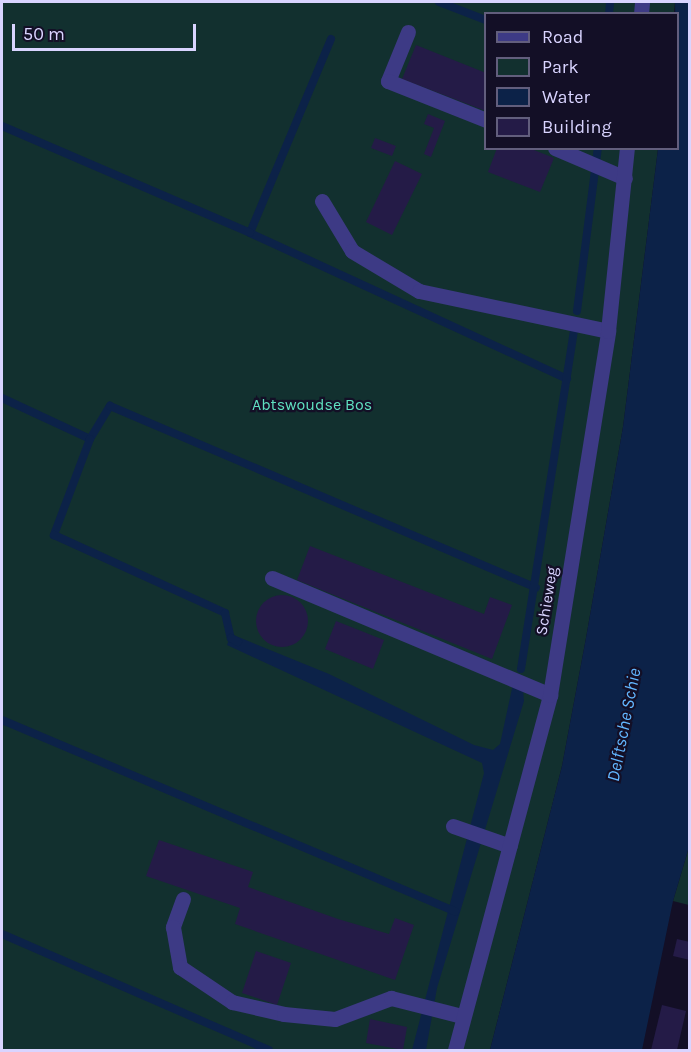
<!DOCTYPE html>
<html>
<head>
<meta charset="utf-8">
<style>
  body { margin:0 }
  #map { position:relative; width:691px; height:1052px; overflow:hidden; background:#130f26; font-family:Karla,sans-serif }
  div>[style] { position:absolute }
  .green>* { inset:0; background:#12302f }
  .water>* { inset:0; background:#0c2248 }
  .stream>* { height:8px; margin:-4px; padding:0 4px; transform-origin:4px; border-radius:4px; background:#0c2248 }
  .building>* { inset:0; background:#241b47 }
  .round { border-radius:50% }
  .minor>* { height:15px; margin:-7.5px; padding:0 7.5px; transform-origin:7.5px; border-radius:7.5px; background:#3d3a85 }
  span { translate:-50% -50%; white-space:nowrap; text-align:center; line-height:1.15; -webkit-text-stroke:4.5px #130f26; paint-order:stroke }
  .park-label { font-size:16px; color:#5fe0c0 }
  .street-label { font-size:16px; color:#d9d4ff }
  .water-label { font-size:18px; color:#62b6ff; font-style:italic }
  .frame { position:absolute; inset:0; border:3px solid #d9d4ff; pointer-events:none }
  .legend { position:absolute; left:484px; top:12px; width:195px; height:138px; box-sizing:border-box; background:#130f26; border:2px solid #625e7d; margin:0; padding:8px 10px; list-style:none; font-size:18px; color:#d9d4ff }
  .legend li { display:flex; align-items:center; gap:12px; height:30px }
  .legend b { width:30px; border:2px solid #625e7d }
  .scale { position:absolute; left:12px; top:24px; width:184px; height:27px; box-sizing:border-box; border:3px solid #d9d4ff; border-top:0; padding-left:8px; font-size:18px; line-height:21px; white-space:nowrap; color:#d9d4ff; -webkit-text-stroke:4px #130f26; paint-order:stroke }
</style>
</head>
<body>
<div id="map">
  <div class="green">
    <i style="clip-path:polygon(2px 2px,675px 2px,674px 13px,486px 14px,486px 148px,658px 149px,623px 427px,586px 638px,562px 766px,490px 1050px,2px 1050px)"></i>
    <i style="clip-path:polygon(689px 847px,689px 905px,673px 901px)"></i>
  </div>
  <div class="water">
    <i style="clip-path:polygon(675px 2px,690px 2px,689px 847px,673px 901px,642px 1050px,490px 1050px,562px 766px,586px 638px,623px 427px,658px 149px,678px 148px)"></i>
    <i style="clip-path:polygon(231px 634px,329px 674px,474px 745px,493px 750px,500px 744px,513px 684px,523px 690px,524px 701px,437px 988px,426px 1050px,412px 1050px,484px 773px,482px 763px,227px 645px)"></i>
  </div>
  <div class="stream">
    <i style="left:439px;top:2px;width:50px;rotate:21deg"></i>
    <i style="left:609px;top:14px;width:12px;rotate:-85deg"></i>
    <i style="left:331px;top:39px;width:210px;rotate:112.7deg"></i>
    <i style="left:250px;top:233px;width:349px;rotate:24.7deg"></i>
    <i style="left:2px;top:126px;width:270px;rotate:23.3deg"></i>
    <i style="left:577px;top:311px;width:164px;rotate:-82.7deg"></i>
    <i style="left:2px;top:398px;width:97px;rotate:25deg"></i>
    <i style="left:90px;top:439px;width:39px;rotate:-59deg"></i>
    <i style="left:110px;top:406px;width:463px;rotate:23.1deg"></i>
    <i style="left:90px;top:439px;width:103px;rotate:110.6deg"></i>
    <i style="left:54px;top:535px;width:188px;rotate:24.5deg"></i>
    <i style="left:225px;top:613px;width:26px;rotate:77deg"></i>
    <i style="left:231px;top:638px;width:8px;rotate:30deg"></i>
    <i style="left:521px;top:669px;width:343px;rotate:-81.1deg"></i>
    <i style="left:2px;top:720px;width:492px;rotate:22.9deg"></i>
    <i style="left:2px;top:934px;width:291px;rotate:23.5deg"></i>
  </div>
  <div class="building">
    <i style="clip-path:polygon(416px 45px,486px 73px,486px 111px,402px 79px)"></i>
    <i style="clip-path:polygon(428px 114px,445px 121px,431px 157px,424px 154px,434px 128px,424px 124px)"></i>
    <i style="clip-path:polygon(375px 138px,396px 146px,392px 156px,371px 148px)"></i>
    <i style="clip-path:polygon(497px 148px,529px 148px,554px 158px,540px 192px,488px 172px)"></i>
    <i style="clip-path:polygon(395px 161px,422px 174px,392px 235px,366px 222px)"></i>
    <i style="clip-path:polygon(310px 546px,484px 614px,490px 597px,512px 605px,492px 659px,297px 580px)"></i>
    <i class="round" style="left:256px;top:595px;width:52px;height:52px"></i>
    <i style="clip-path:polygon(336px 621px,384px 640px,373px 669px,325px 649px)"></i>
    <i style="clip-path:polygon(159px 840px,253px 872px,248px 887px,338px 919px,389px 934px,395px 918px,414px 925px,395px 980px,235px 924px,240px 908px,146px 876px)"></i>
    <i style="clip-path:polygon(677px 939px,690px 942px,690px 960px,673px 956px)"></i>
    <i style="clip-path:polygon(256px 951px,291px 963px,277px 1005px,242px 993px)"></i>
    <i style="clip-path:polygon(662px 1005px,686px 1011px,677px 1050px,651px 1050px)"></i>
    <i style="clip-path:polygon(370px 1019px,407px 1027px,403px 1050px,366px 1043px)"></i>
  </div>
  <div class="minor">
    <i style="left:641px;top:14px;width:12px;rotate:-85deg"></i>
    <i style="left:408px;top:32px;width:53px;rotate:112.2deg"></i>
    <i style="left:388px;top:81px;width:105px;rotate:21.7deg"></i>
    <i style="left:555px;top:148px;width:76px;rotate:23.2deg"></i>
    <i style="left:322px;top:201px;width:58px;rotate:59deg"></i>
    <i style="left:352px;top:251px;width:78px;rotate:30.8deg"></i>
    <i style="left:419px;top:291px;width:193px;rotate:11.9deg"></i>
    <i style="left:272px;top:578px;width:302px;rotate:22.8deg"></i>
    <i style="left:453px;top:826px;width:60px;rotate:19.3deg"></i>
    <i style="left:183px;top:899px;width:30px;rotate:110deg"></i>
    <i style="left:173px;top:927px;width:41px;rotate:80.1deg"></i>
    <i style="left:180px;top:967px;width:63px;rotate:33.9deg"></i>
    <i style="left:232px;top:1002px;width:53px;rotate:13deg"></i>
    <i style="left:284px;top:1014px;width:51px;rotate:5.6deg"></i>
    <i style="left:335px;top:1019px;width:60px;rotate:-20.6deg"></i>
    <i style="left:391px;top:998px;width:73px;rotate:14.2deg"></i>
    <i style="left:455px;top:1050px;width:367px;rotate:-75deg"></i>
    <i style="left:550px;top:695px;width:369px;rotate:-80.9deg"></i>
    <i style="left:608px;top:331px;width:184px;rotate:-84.1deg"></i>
  </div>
  <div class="park-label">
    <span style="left:312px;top:405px">Abtswoudse Bos</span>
  </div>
  <div class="street-label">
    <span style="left:547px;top:601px;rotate:-81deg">Schieweg</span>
  </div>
  <div class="water-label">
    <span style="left:624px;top:725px;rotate:-79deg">Delftsche Schie</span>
  </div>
  <div class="frame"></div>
  <ul class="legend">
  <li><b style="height:8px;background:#3d3a85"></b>Road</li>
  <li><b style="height:16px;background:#12302f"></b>Park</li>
  <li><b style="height:16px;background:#0c2248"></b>Water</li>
  <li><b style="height:16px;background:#241b47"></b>Building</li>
  </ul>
  <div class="scale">50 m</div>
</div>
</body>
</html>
